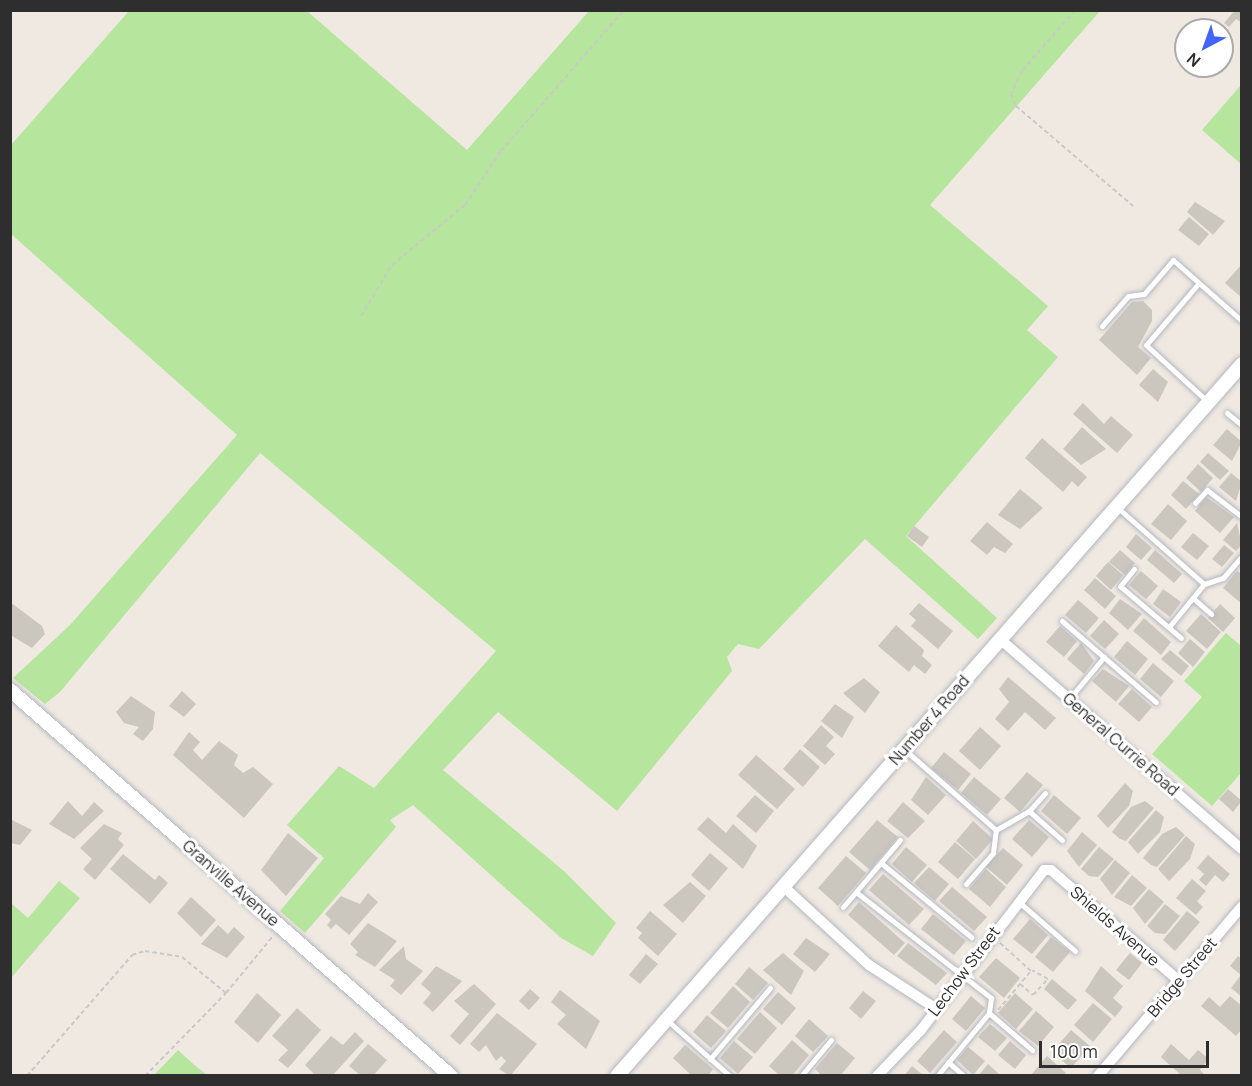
<!DOCTYPE html>
<html>
<head>
<meta charset="utf-8">
<style>
  body { margin:0 }
  #map { position:relative; width:1252px; height:1086px; overflow:hidden; background:#efe9e1; font-family:Manrope,sans-serif }
  div>[style] { position:absolute }
  .green>* { inset:0; background:#b6e59e }
  .building>* { inset:0; background:#cbc7bf }
  .path>* { height:2px; margin-top:-1px; transform-origin:0; background:repeating-linear-gradient(90deg,#c9c9c9 0 4.5px,transparent 0 7.5px) }
  .roads { filter:drop-shadow(0 0 2px #b4b7c1) drop-shadow(0 0 2px #b4b7c1) }
  .lane>* { height:5px; margin:-2.5px; padding:0 2.5px; transform-origin:2.5px; border-radius:2.5px; background:#fff }
  .street>* { height:10px; margin:-5px; padding:0 5px; transform-origin:5px; border-radius:5px; background:#fff }
  .secondary>* { height:14px; margin:-7px; padding:0 7px; transform-origin:7px; border-radius:7px; background:#fff }
  span { translate:-50% -50%; white-space:nowrap; text-align:center; line-height:1.15; -webkit-text-stroke:6px #fff; paint-order:stroke }
  .street-label { font-size:16px; color:#2e2e2e }
  .frame { position:absolute; inset:0; border:12px solid #2e2e2e; pointer-events:none }
  .north { position:absolute; left:1174px; top:18px; width:60px; height:60px; box-sizing:border-box; background:#fff; border:2px solid #ababab; border-radius:50%; rotate:221deg; font-size:16px; font-weight:700; line-height:24px; text-align:center; color:#2e2e2e }
  .north::after { content:''; display:block; margin:auto; width:21px; height:27px; background:#4264fb; clip-path:polygon(50% 0,100% 100%,50% 72%,0 100%) }
  .scale { position:absolute; left:1039px; top:1041px; width:170px; height:27px; box-sizing:border-box; border:3px solid #2e2e2e; border-top:0; padding-left:8px; font-size:18px; line-height:21px; white-space:nowrap; color:#2e2e2e; -webkit-text-stroke:4px #fff; paint-order:stroke }
</style>
</head>
<body>
<div id="map">
  <div class="green">
    <i style="clip-path:polygon(129px 11px,307px 11px,467px 150px,589px 11px,1100px 11px,930px 205px,1048px 306px,1027px 330px,1058px 357px,906px 536px,997px 618px,978px 639px,865px 539px,759px 649px,738px 644px,727px 657px,732px 671px,617px 811px,498px 712px,443px 770px,565px 872px,616px 923px,593px 956px,561px 938px,413px 805px,390px 820px,396px 827px,305px 933px,280px 911px,324px 858px,287px 825px,339px 766px,374px 788px,496px 651px,260px 453px,60px 692px,45px 704px,13px 678px,70px 625px,237px 435px,11px 234px,11px 145px)"></i>
    <i style="clip-path:polygon(1241px 85px,1241px 164px,1202px 130px)"></i>
    <i style="clip-path:polygon(1226px 633px,1241px 646px,1241px 773px,1212px 806px,1152px 754px,1202px 697px,1184px 681px)"></i>
    <i style="clip-path:polygon(59px 881px,80px 898px,11px 978px,11px 903px,28px 918px)"></i>
    <i style="clip-path:polygon(178px 1050px,192px 1063px,207px 1075px,154px 1075px)"></i>
  </div>
  <div class="building">
    <i style="clip-path:polygon(1235px 10px,1242px 10px,1242px 23px,1236px 19px,1229px 27px,1224px 23px)"></i>
    <i style="clip-path:polygon(1195px 202px,1225px 221px,1213px 235px,1187px 212px)"></i>
    <i style="clip-path:polygon(1189px 217px,1209px 234px,1199px 246px,1178px 230px)"></i>
    <i style="clip-path:polygon(1242px 264px,1242px 298px,1225px 283px)"></i>
    <i style="clip-path:polygon(1143px 301px,1152px 310px,1152px 321px,1138px 347px,1151px 358px,1137px 375px,1099px 340px,1132px 302px)"></i>
    <i style="clip-path:polygon(1153px 369px,1168px 382px,1158px 402px,1139px 385px)"></i>
    <i style="clip-path:polygon(1083px 403px,1104px 424px,1111px 416px,1133px 435px,1117px 453px,1073px 414px)"></i>
    <i style="clip-path:polygon(1082px 427px,1106px 449px,1081px 465px,1063px 449px)"></i>
    <i style="clip-path:polygon(1227px 429px,1242px 442px,1232px 461px,1213px 445px)"></i>
    <i style="clip-path:polygon(1042px 438px,1087px 477px,1078px 487px,1072px 481px,1063px 492px,1025px 458px)"></i>
    <i style="clip-path:polygon(1208px 453px,1229px 471px,1220px 480px,1200px 462px)"></i>
    <i style="clip-path:polygon(1198px 464px,1213px 478px,1201px 492px,1186px 478px)"></i>
    <i style="clip-path:polygon(1231px 473px,1242px 482px,1236px 501px,1219px 487px)"></i>
    <i style="clip-path:polygon(1183px 481px,1199px 494px,1186px 509px,1171px 495px)"></i>
    <i style="clip-path:polygon(1020px 489px,1043px 508px,1020px 529px,998px 515px)"></i>
    <i style="clip-path:polygon(1206px 497px,1234px 517px,1220px 533px,1195px 511px)"></i>
    <i style="clip-path:polygon(1168px 504px,1187px 521px,1171px 540px,1151px 524px)"></i>
    <i style="clip-path:polygon(987px 522px,1013px 544px,1005px 553px,994px 547px,987px 555px,970px 541px)"></i>
    <i style="clip-path:polygon(1237px 523px,1242px 545px,1236px 551px,1223px 540px)"></i>
    <i style="clip-path:polygon(914px 526px,929px 537px,922px 547px,907px 536px)"></i>
    <i style="clip-path:polygon(1193px 533px,1209px 546px,1197px 560px,1181px 547px)"></i>
    <i style="clip-path:polygon(1136px 534px,1152px 548px,1141px 560px,1126px 547px)"></i>
    <i style="clip-path:polygon(1224px 545px,1234px 553px,1222px 567px,1212px 559px)"></i>
    <i style="clip-path:polygon(1120px 550px,1135px 563px,1125px 575px,1109px 562px)"></i>
    <i style="clip-path:polygon(1155px 550px,1182px 574px,1174px 583px,1147px 560px)"></i>
    <i style="clip-path:polygon(1108px 562px,1123px 575px,1111px 590px,1096px 576px)"></i>
    <i style="clip-path:polygon(1141px 571px,1158px 586px,1146px 599px,1129px 585px)"></i>
    <i style="clip-path:polygon(1237px 571px,1242px 574px,1242px 604px,1223px 588px)"></i>
    <i style="clip-path:polygon(1095px 578px,1116px 596px,1105px 609px,1084px 590px)"></i>
    <i style="clip-path:polygon(1163px 589px,1181px 602px,1170px 617px,1153px 604px)"></i>
    <i style="clip-path:polygon(1120px 599px,1142px 614px,1128px 630px,1109px 613px)"></i>
    <i style="clip-path:polygon(1078px 600px,1099px 618px,1086px 633px,1065px 615px)"></i>
    <i style="clip-path:polygon(10px 602px,42px 626px,45px 634px,32px 648px,12px 636px)"></i>
    <i style="clip-path:polygon(919px 603px,953px 631px,938px 649px,911px 626px,916px 620px,909px 614px)"></i>
    <i style="clip-path:polygon(1220px 604px,1235px 618px,1223px 632px,1208px 618px)"></i>
    <i style="clip-path:polygon(1201px 614px,1221px 632px,1207px 649px,1186px 631px)"></i>
    <i style="clip-path:polygon(1144px 618px,1171px 642px,1161px 655px,1133px 631px)"></i>
    <i style="clip-path:polygon(1104px 620px,1119px 634px,1105px 649px,1090px 636px)"></i>
    <i style="clip-path:polygon(896px 625px,924px 650px,922px 656px,932px 665px,925px 674px,914px 665px,909px 672px,878px 646px)"></i>
    <i style="clip-path:polygon(1060px 626px,1077px 641px,1064px 657px,1046px 642px)"></i>
    <i style="clip-path:polygon(1190px 639px,1205px 652px,1193px 667px,1178px 653px)"></i>
    <i style="clip-path:polygon(1127px 641px,1148px 659px,1135px 675px,1114px 657px)"></i>
    <i style="clip-path:polygon(1081px 643px,1094px 661px,1084px 674px,1067px 659px)"></i>
    <i style="clip-path:polygon(1170px 650px,1189px 666px,1181px 676px,1161px 659px)"></i>
    <i style="clip-path:polygon(1153px 663px,1174px 681px,1161px 697px,1140px 679px)"></i>
    <i style="clip-path:polygon(1103px 669px,1129px 686px,1116px 702px,1092px 681px)"></i>
    <i style="clip-path:polygon(1008px 677px,1056px 718px,1045px 730px,1025px 712px,1008px 731px,995px 719px,1009px 702px,999px 689px)"></i>
    <i style="clip-path:polygon(864px 678px,880px 692px,865px 713px,843px 693px)"></i>
    <i style="clip-path:polygon(1132px 689px,1152px 707px,1139px 722px,1118px 704px)"></i>
    <i style="clip-path:polygon(182px 691px,196px 704px,184px 717px,169px 706px)"></i>
    <i style="clip-path:polygon(131px 696px,155px 712px,153px 729px,143px 741px,133px 734px,139px 727px,124px 723px,116px 712px)"></i>
    <i style="clip-path:polygon(835px 704px,854px 717px,842px 738px,821px 721px)"></i>
    <i style="clip-path:polygon(821px 725px,834px 737px,826px 746px,835px 754px,825px 765px,803px 746px)"></i>
    <i style="clip-path:polygon(980px 727px,1001px 746px,980px 770px,959px 751px)"></i>
    <i style="clip-path:polygon(189px 732px,200px 742px,193px 750px,202px 760px,219px 741px,238px 755px,234px 765px,243px 773px,253px 767px,273px 784px,244px 818px,173px 755px)"></i>
    <i style="clip-path:polygon(800px 749px,820px 767px,803px 787px,783px 769px)"></i>
    <i style="clip-path:polygon(944px 752px,971px 774px,958px 790px,931px 768px)"></i>
    <i style="clip-path:polygon(756px 755px,795px 789px,777px 809px,738px 775px)"></i>
    <i style="clip-path:polygon(1027px 772px,1043px 785px,1020px 812px,1004px 798px)"></i>
    <i style="clip-path:polygon(926px 777px,946px 795px,928px 815px,911px 800px)"></i>
    <i style="clip-path:polygon(974px 777px,1001px 799px,987px 815px,961px 793px)"></i>
    <i style="clip-path:polygon(1125px 783px,1133px 791px,1129px 806px,1108px 828px,1097px 816px)"></i>
    <i style="clip-path:polygon(1228px 789px,1242px 801px,1233px 812px,1219px 799px)"></i>
    <i style="clip-path:polygon(755px 795px,774px 811px,756px 833px,736px 816px)"></i>
    <i style="clip-path:polygon(1054px 795px,1081px 818px,1067px 834px,1041px 811px)"></i>
    <i style="clip-path:polygon(68px 801px,82px 816px,94px 802px,104px 811px,74px 839px,49px 824px)"></i>
    <i style="clip-path:polygon(1145px 801px,1154px 808px,1126px 841px,1120px 839px,1112px 832px,1131px 807px)"></i>
    <i style="clip-path:polygon(903px 802px,925px 821px,908px 838px,887px 821px)"></i>
    <i style="clip-path:polygon(1156px 810px,1164px 817px,1160px 832px,1138px 854px,1128px 842px)"></i>
    <i style="clip-path:polygon(708px 817px,726px 833px,733px 824px,757px 846px,743px 869px,697px 829px)"></i>
    <i style="clip-path:polygon(10px 819px,32px 830px,20px 845px,10px 843px)"></i>
    <i style="clip-path:polygon(877px 820px,898px 837px,870px 870px,849px 852px)"></i>
    <i style="clip-path:polygon(1029px 820px,1049px 837px,1032px 857px,1012px 839px)"></i>
    <i style="clip-path:polygon(973px 821px,993px 839px,976px 859px,956px 841px)"></i>
    <i style="clip-path:polygon(104px 824px,122px 833px,118px 839px,124px 845px,95px 880px,83px 869px,92px 859px,80px 848px)"></i>
    <i style="clip-path:polygon(1176px 827px,1185px 835px,1157px 867px,1151px 865px,1143px 858px,1162px 834px)"></i>
    <i style="clip-path:polygon(1082px 832px,1097px 845px,1079px 867px,1067px 851px)"></i>
    <i style="clip-path:polygon(288px 833px,318px 858px,286px 896px,261px 870px)"></i>
    <i style="clip-path:polygon(1186px 836px,1195px 844px,1190px 859px,1169px 881px,1158px 869px)"></i>
    <i style="clip-path:polygon(955px 842px,975px 859px,958px 879px,938px 862px)"></i>
    <i style="clip-path:polygon(906px 847px,927px 865px,912px 882px,892px 864px)"></i>
    <i style="clip-path:polygon(1099px 847px,1114px 859px,1098px 877px,1089px 876px,1081px 869px)"></i>
    <i style="clip-path:polygon(1003px 848px,1023px 865px,1007px 885px,986px 867px)"></i>
    <i style="clip-path:polygon(710px 853px,728px 868px,709px 891px,691px 875px)"></i>
    <i style="clip-path:polygon(123px 854px,155px 880px,159px 875px,168px 883px,150px 904px,110px 869px)"></i>
    <i style="clip-path:polygon(1208px 855px,1230px 874px,1223px 882px,1215px 875px,1206px 886px,1199px 880px,1204px 874px,1197px 868px)"></i>
    <i style="clip-path:polygon(846px 856px,866px 873px,838px 906px,818px 888px)"></i>
    <i style="clip-path:polygon(1115px 860px,1130px 873px,1112px 895px,1100px 879px)"></i>
    <i style="clip-path:polygon(929px 867px,949px 884px,935px 901px,914px 883px)"></i>
    <i style="clip-path:polygon(986px 869px,1006px 887px,990px 907px,969px 889px)"></i>
    <i style="clip-path:polygon(883px 874px,924px 909px,909px 925px,869px 890px)"></i>
    <i style="clip-path:polygon(1132px 875px,1147px 888px,1131px 906px,1114px 897px)"></i>
    <i style="clip-path:polygon(1192px 879px,1206px 891px,1197px 901px,1203px 907px,1196px 915px,1176px 898px)"></i>
    <i style="clip-path:polygon(690px 882px,706px 896px,683px 923px,663px 905px)"></i>
    <i style="clip-path:polygon(952px 887px,987px 917px,974px 931px,939px 901px)"></i>
    <i style="clip-path:polygon(1149px 889px,1164px 902px,1145px 924px,1133px 908px)"></i>
    <i style="clip-path:polygon(368px 893px,378px 902px,349px 935px,336px 924px,331px 929px,327px 925px,331px 920px,325px 914px,341px 896px,360px 904px)"></i>
    <i style="clip-path:polygon(191px 897px,216px 920px,201px 937px,177px 913px)"></i>
    <i style="clip-path:polygon(859px 902px,905px 943px,894px 955px,848px 915px)"></i>
    <i style="clip-path:polygon(1165px 904px,1180px 916px,1165px 934px,1155px 933px,1147px 926px)"></i>
    <i style="clip-path:polygon(650px 911px,677px 934px,658px 956px,638px 938px,642px 933px,636px 928px)"></i>
    <i style="clip-path:polygon(1187px 911px,1200px 922px,1175px 951px,1163px 940px)"></i>
    <i style="clip-path:polygon(933px 914px,966px 941px,954px 955px,921px 929px)"></i>
    <i style="clip-path:polygon(1030px 919px,1048px 935px,1032px 954px,1013px 939px)"></i>
    <i style="clip-path:polygon(368px 923px,397px 941px,375px 967px,355px 955px,358px 952px,350px 944px)"></i>
    <i style="clip-path:polygon(218px 925px,228px 934px,234px 927px,245px 937px,227px 958px,201px 944px)"></i>
    <i style="clip-path:polygon(1051px 937px,1070px 952px,1053px 972px,1035px 957px)"></i>
    <i style="clip-path:polygon(806px 938px,830px 954px,815px 972px,793px 954px)"></i>
    <i style="clip-path:polygon(908px 943px,947px 973px,936px 985px,897px 956px)"></i>
    <i style="clip-path:polygon(404px 946px,406px 959px,423px 971px,401px 995px,390px 986px,395px 980px,379px 970px)"></i>
    <i style="clip-path:polygon(783px 953px,804px 971px,791px 995px,763px 970px)"></i>
    <i style="clip-path:polygon(1130px 953px,1142px 963px,1129px 980px,1116px 970px)"></i>
    <i style="clip-path:polygon(646px 954px,658px 964px,640px 984px,629px 975px)"></i>
    <i style="clip-path:polygon(1238px 956px,1242px 959px,1242px 997px,1231px 988px,1241px 975px,1230px 966px)"></i>
    <i style="clip-path:polygon(996px 958px,1020px 978px,1004px 998px,979px 977px)"></i>
    <i style="clip-path:polygon(436px 966px,462px 981px,433px 1012px,423px 1003px,431px 993px,421px 984px)"></i>
    <i style="clip-path:polygon(1101px 966px,1123px 986px,1113px 998px,1123px 1007px,1115px 1017px,1085px 991px)"></i>
    <i style="clip-path:polygon(749px 967px,768px 983px,753px 1000px,735px 984px)"></i>
    <i style="clip-path:polygon(1052px 979px,1077px 1000px,1068px 1010px,1044px 989px)"></i>
    <i style="clip-path:polygon(474px 984px,496px 1004px,460px 1045px,450px 1036px,469px 1014px,454px 1001px)"></i>
    <i style="clip-path:polygon(733px 986px,750px 1002px,728px 1028px,710px 1013px)"></i>
    <i style="clip-path:polygon(530px 989px,540px 998px,529px 1010px,519px 1001px)"></i>
    <i style="clip-path:polygon(560px 990px,600px 1021px,586px 1049px,557px 1024px,566px 1015px,551px 1002px)"></i>
    <i style="clip-path:polygon(863px 991px,876px 1001px,861px 1019px,849px 1008px)"></i>
    <i style="clip-path:polygon(778px 992px,796px 1008px,782px 1025px,763px 1009px)"></i>
    <i style="clip-path:polygon(257px 993px,281px 1015px,258px 1043px,234px 1022px)"></i>
    <i style="clip-path:polygon(1015px 993px,1033px 1009px,1016px 1029px,998px 1013px)"></i>
    <i style="clip-path:polygon(971px 996px,985px 1008px,966px 1031px,952px 1019px)"></i>
    <i style="clip-path:polygon(1230px 996px,1242px 1006px,1242px 1029px,1236px 1036px,1201px 1006px,1209px 997px,1220px 1007px)"></i>
    <i style="clip-path:polygon(1093px 1003px,1112px 1019px,1093px 1042px,1074px 1025px)"></i>
    <i style="clip-path:polygon(297px 1008px,321px 1030px,288px 1068px,278px 1060px,288px 1050px,272px 1036px)"></i>
    <i style="clip-path:polygon(1036px 1011px,1054px 1027px,1038px 1046px,1019px 1031px)"></i>
    <i style="clip-path:polygon(760px 1012px,777px 1028px,755px 1054px,737px 1039px)"></i>
    <i style="clip-path:polygon(497px 1013px,537px 1044px,510px 1076px,499px 1069px,506px 1061px,501px 1056px,496px 1061px,486px 1045px,479px 1052px,470px 1044px)"></i>
    <i style="clip-path:polygon(707px 1015px,726px 1031px,711px 1048px,693px 1032px)"></i>
    <i style="clip-path:polygon(809px 1019px,828px 1036px,813px 1052px,795px 1036px)"></i>
    <i style="clip-path:polygon(990px 1024px,1007px 1038px,995px 1051px,978px 1037px)"></i>
    <i style="clip-path:polygon(944px 1030px,957px 1042px,930px 1073px,917px 1061px)"></i>
    <i style="clip-path:polygon(1071px 1030px,1090px 1046px,1071px 1068px,1052px 1052px)"></i>
    <i style="clip-path:polygon(355px 1032px,364px 1041px,332px 1076px,316px 1076px,305px 1065px,331px 1036px,343px 1045px)"></i>
    <i style="clip-path:polygon(792px 1040px,809px 1055px,792px 1076px,780px 1076px,769px 1066px)"></i>
    <i style="clip-path:polygon(734px 1041px,753px 1057px,738px 1074px,720px 1058px)"></i>
    <i style="clip-path:polygon(1010px 1041px,1026px 1055px,1015px 1069px,998px 1055px)"></i>
    <i style="clip-path:polygon(837px 1043px,855px 1058px,840px 1076px,822px 1076px,815px 1069px)"></i>
    <i style="clip-path:polygon(368px 1044px,387px 1060px,373px 1076px,361px 1076px,349px 1066px)"></i>
    <i style="clip-path:polygon(1171px 1044px,1189px 1060px,1198px 1050px,1209px 1059px,1200px 1070px,1206px 1076px,1182px 1076px,1161px 1057px)"></i>
    <i style="clip-path:polygon(685px 1045px,713px 1069px,708px 1076px,692px 1076px,673px 1058px)"></i>
    <i style="clip-path:polygon(968px 1047px,985px 1061px,973px 1075px,957px 1060px)"></i>
    <i style="clip-path:polygon(1047px 1056px,1066px 1073px,1063px 1076px,1030px 1076px)"></i>
    <i style="clip-path:polygon(988px 1064px,1001px 1076px,978px 1076px)"></i>
    <i style="clip-path:polygon(912px 1066px,924px 1076px,904px 1076px)"></i>
  </div>
  <div class="path">
    <i style="left:1075px;top:10px;width:81px;rotate:131deg"></i>
    <i style="left:1022px;top:71px;width:25px;rotate:116deg"></i>
    <i style="left:1011px;top:94px;width:13px;rotate:67deg"></i>
    <i style="left:1016px;top:106px;width:154px;rotate:40.5deg"></i>
    <i style="left:361px;top:316px;width:60px;rotate:-58.7deg"></i>
    <i style="left:392px;top:265px;width:94px;rotate:-39.4deg"></i>
    <i style="left:465px;top:205px;width:65px;rotate:-56.3deg"></i>
    <i style="left:501px;top:151px;width:187px;rotate:-48.9deg"></i>
    <i style="left:1020px;top:984px;width:17px;rotate:40deg"></i>
    <i style="left:1033px;top:995px;width:22px;rotate:-47deg"></i>
    <i style="left:1048px;top:979px;width:18px;rotate:-151deg"></i>
    <i style="left:998px;top:1010px;width:51px;rotate:-49.8deg"></i>
    <i style="left:1031px;top:971px;width:42px;rotate:-137.9deg"></i>
    <i style="left:27px;top:1076px;width:160px;rotate:-49deg"></i>
    <i style="left:132px;top:955px;width:14px;rotate:-17deg"></i>
    <i style="left:145px;top:951px;width:37px;rotate:9deg"></i>
    <i style="left:182px;top:957px;width:57px;rotate:39.3deg"></i>
    <i style="left:226px;top:993px;width:75px;rotate:-50.4deg"></i>
    <i style="left:145px;top:1076px;width:116px;rotate:-45.7deg"></i>
  </div>
  <div class="roads">
    <div class="lane">
      <i style="left:1198px;top:284px;width:80px;rotate:130.4deg"></i>
      <i style="left:1146px;top:345px;width:83px;rotate:42.6deg"></i>
      <i style="left:1102px;top:326px;width:40px;rotate:-49deg"></i>
      <i style="left:1128px;top:296px;width:16px;rotate:-7deg"></i>
      <i style="left:1144px;top:294px;width:45px;rotate:-49.5deg"></i>
      <i style="left:1173px;top:260px;width:92px;rotate:41.5deg"></i>
      <i style="left:1227px;top:413px;width:19px;rotate:39deg"></i>
      <i style="left:1195px;top:503px;width:18px;rotate:-47deg"></i>
      <i style="left:1207px;top:490px;width:44px;rotate:37.6deg"></i>
      <i style="left:1118px;top:508px;width:115px;rotate:41.5deg"></i>
      <i style="left:1134px;top:569px;width:22px;rotate:129deg"></i>
      <i style="left:1120px;top:586px;width:80px;rotate:40.4deg"></i>
      <i style="left:1194px;top:599px;width:23px;rotate:41deg"></i>
      <i style="left:1062px;top:621px;width:124px;rotate:40.8deg"></i>
      <i style="left:1169px;top:627px;width:55px;rotate:-50.9deg"></i>
      <i style="left:1204px;top:584px;width:20px;rotate:-18deg"></i>
      <i style="left:1223px;top:578px;width:29px;rotate:-49deg"></i>
      <i style="left:1069px;top:699px;width:55px;rotate:-50.2deg"></i>
      <i style="left:905px;top:750px;width:121px;rotate:41.3deg"></i>
      <i style="left:1029px;top:811px;width:44px;rotate:41.3deg"></i>
      <i style="left:881px;top:863px;width:117px;rotate:39.4deg"></i>
      <i style="left:966px;top:884px;width:41px;rotate:-48.9deg"></i>
      <i style="left:993px;top:853px;width:23px;rotate:-83deg"></i>
      <i style="left:996px;top:830px;width:38px;rotate:-30deg"></i>
      <i style="left:1029px;top:811px;width:24px;rotate:-48deg"></i>
      <i style="left:856px;top:892px;width:172px;rotate:38.1deg"></i>
      <i style="left:991px;top:998px;width:15px;rotate:98deg"></i>
      <i style="left:989px;top:1013px;width:82px;rotate:129.5deg"></i>
      <i style="left:1020px;top:903px;width:73px;rotate:41.1deg"></i>
      <i style="left:843px;top:907px;width:88px;rotate:-49.6deg"></i>
      <i style="left:989px;top:1013px;width:57px;rotate:40.7deg"></i>
      <i style="left:668px;top:1021px;width:83px;rotate:41.6deg"></i>
      <i style="left:710px;top:1059px;width:93px;rotate:-49.8deg"></i>
      <i style="left:948px;top:1062px;width:21px;rotate:41deg"></i>
      <i style="left:801px;top:1076px;width:47px;rotate:-50.2deg"></i>
    </div>
    <div class="street">
      <i style="left:1000px;top:639px;width:320px;rotate:41deg"></i>
      <i style="left:783px;top:886px;width:117px;rotate:42.6deg"></i>
      <i style="left:869px;top:965px;width:79px;rotate:33.1deg"></i>
      <i style="left:877px;top:1076px;width:64px;rotate:-46.3deg"></i>
      <i style="left:921px;top:1030px;width:202px;rotate:-52.4deg"></i>
      <i style="left:1044px;top:870px;width:7px"></i>
      <i style="left:1051px;top:870px;width:169px;rotate:40.9deg"></i>
      <i style="left:1098px;top:1076px;width:223px;rotate:-49.7deg"></i>
    </div>
    <div class="secondary">
      <i style="left:10px;top:690px;width:586px;rotate:41.2deg"></i>
      <i style="left:617px;top:1076px;width:947px;rotate:-48.72deg"></i>
    </div>
  </div>
  <div class="street-label">
    <span style="left:929px;top:720px;rotate:-49deg">Number 4 Road</span>
    <span style="left:1121px;top:744px;rotate:41deg">General Currie Road</span>
    <span style="left:231px;top:883px;rotate:41deg">Granville Avenue</span>
    <span style="left:1115px;top:926px;rotate:41deg">Shields Avenue</span>
    <span style="left:964px;top:971px;rotate:-53deg">Lechow Street</span>
    <span style="left:1182px;top:977px;rotate:-50deg">Bridge Street</span>
  </div>
  <div class="frame"></div>
  <div class="north">N</div>
  <div class="scale">100 m</div>
</div>
</body>
</html>
